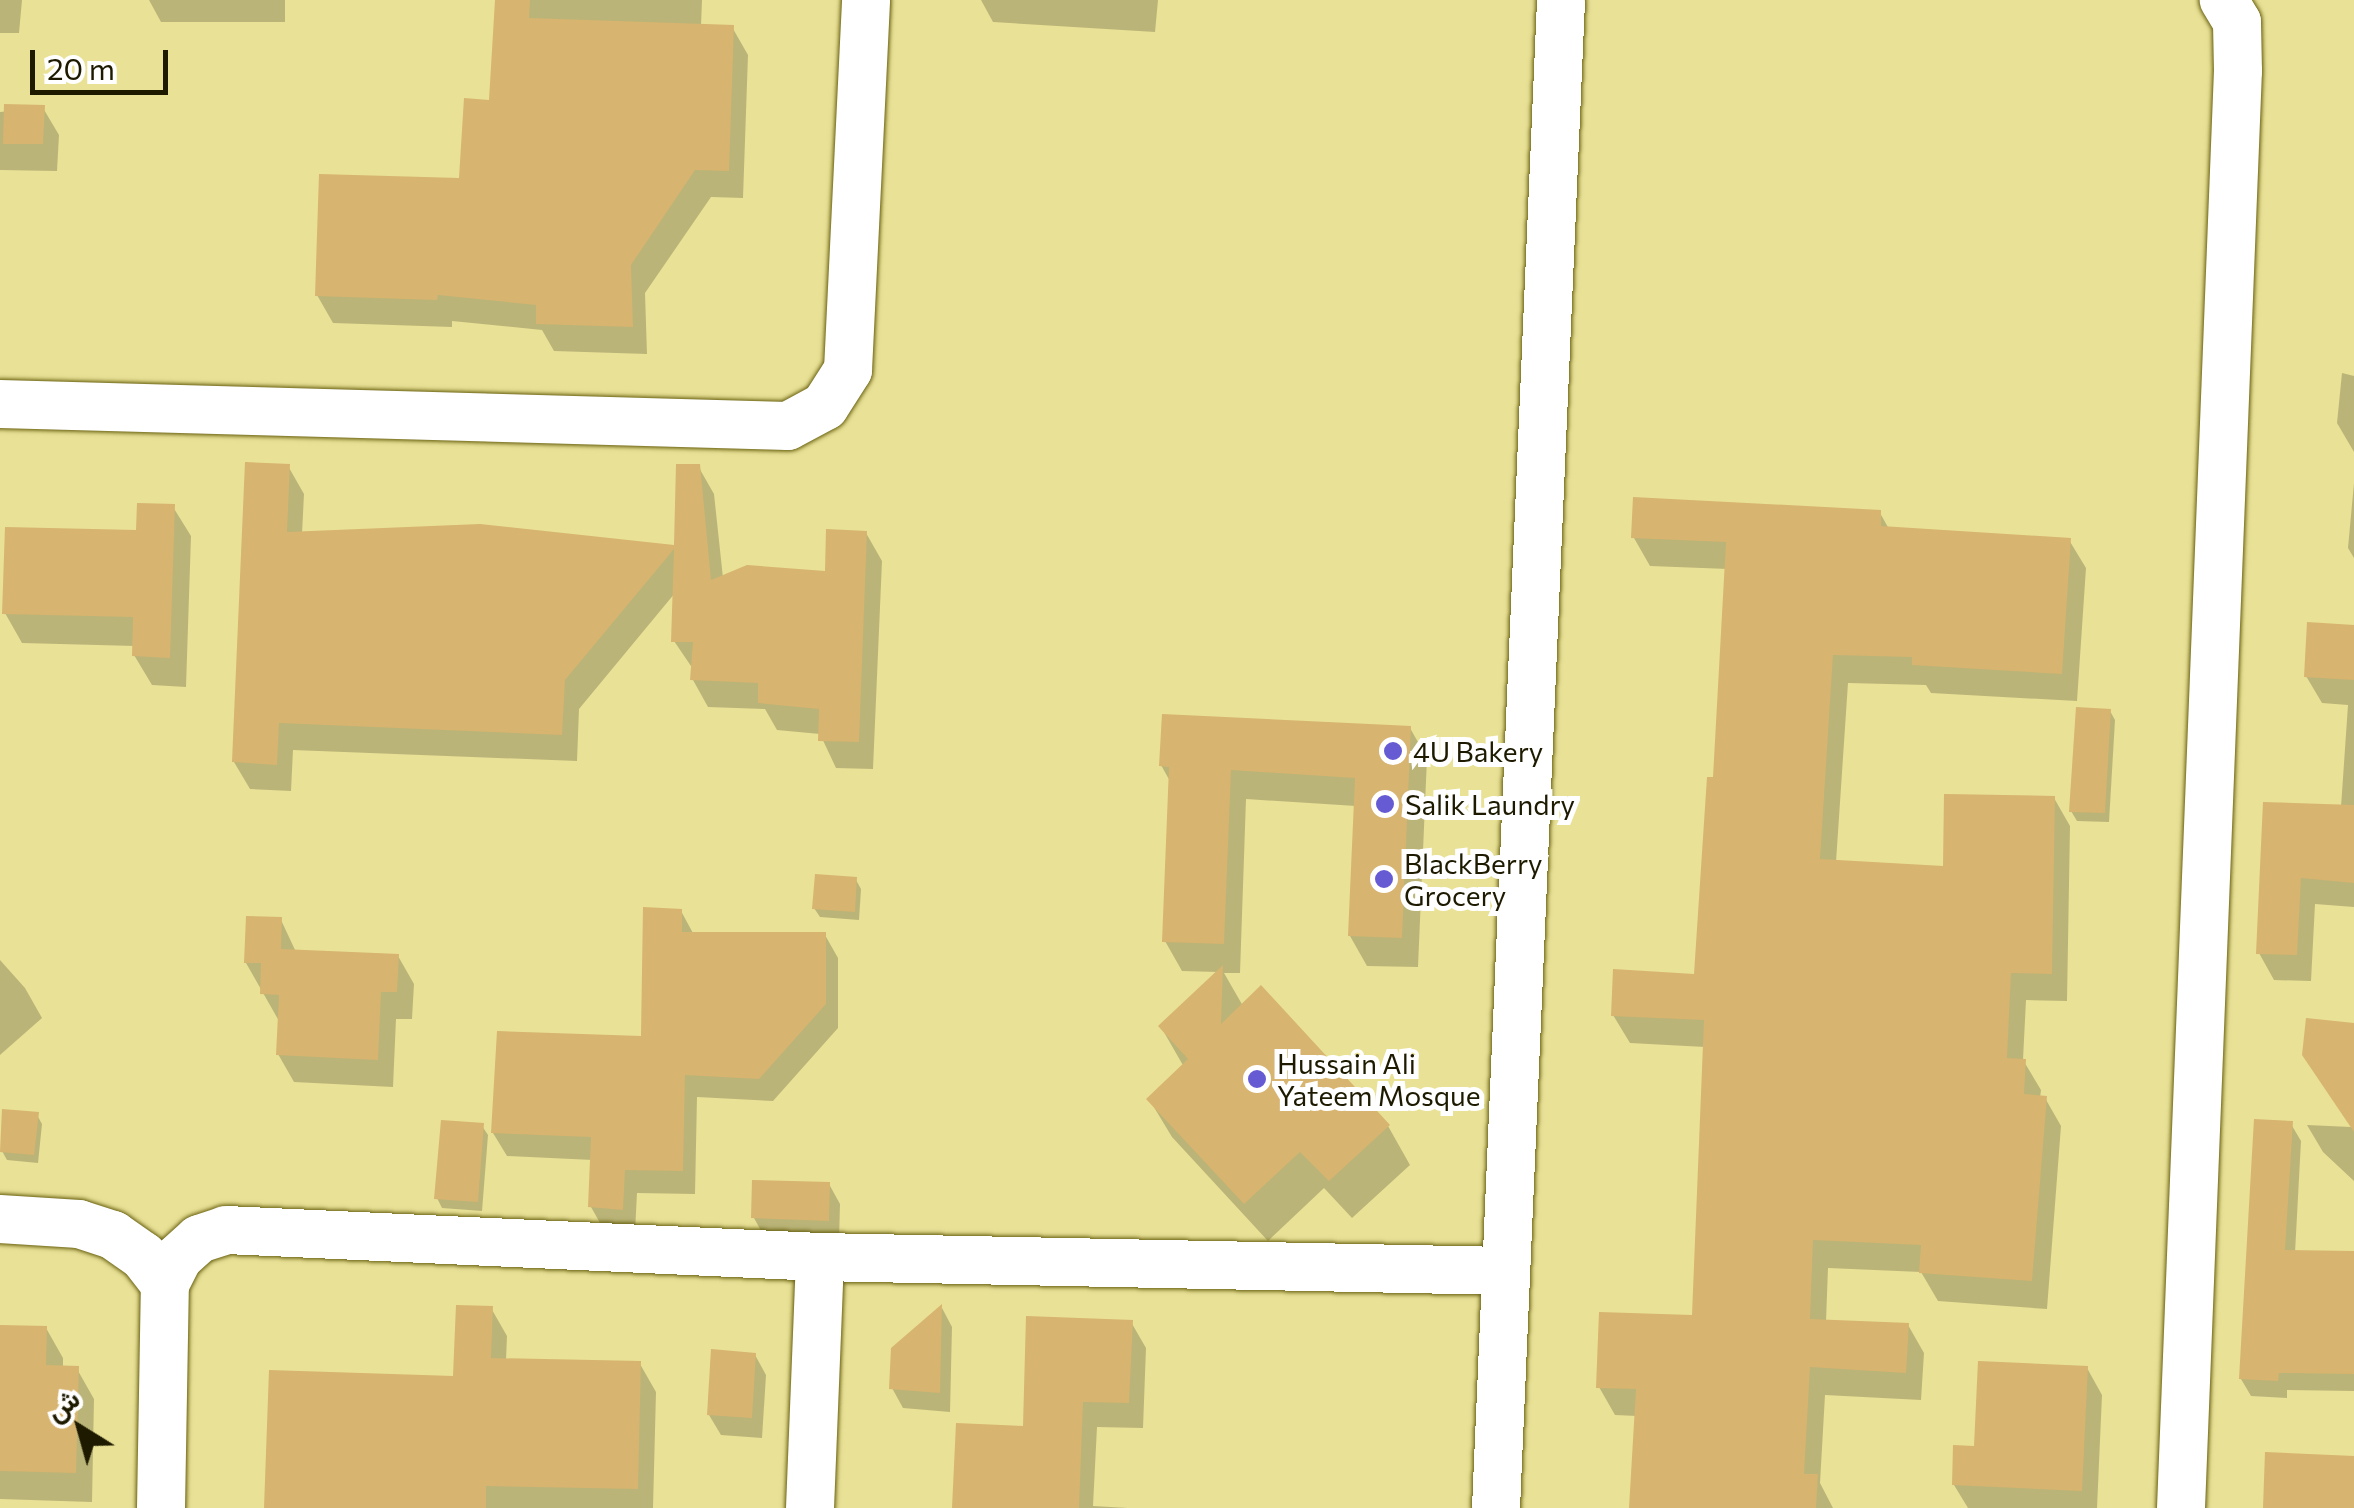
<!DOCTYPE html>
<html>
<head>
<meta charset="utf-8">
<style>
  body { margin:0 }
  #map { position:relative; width:2354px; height:1508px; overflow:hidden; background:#e9e196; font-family:Commissioner,Vazirmatn,sans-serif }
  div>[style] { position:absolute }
  .shadow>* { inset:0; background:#0003 }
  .building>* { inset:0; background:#d7b46f }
  .roads { filter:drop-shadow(0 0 2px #696110) drop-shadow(0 0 2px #696110) }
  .minor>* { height:48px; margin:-24px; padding:0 24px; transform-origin:24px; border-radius:24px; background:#fff }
  .dots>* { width:28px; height:28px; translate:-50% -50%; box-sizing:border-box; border:5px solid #fff; border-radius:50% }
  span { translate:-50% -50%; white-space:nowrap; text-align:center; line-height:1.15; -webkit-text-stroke:10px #fff; paint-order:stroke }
  .poi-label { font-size:28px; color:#1d1a00 }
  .left { translate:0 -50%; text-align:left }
  .north { position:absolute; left:30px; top:1378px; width:100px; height:100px; -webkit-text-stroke:8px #fff; paint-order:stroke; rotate:323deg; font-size:28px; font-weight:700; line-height:40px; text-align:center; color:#1d1a00 }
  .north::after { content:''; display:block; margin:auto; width:35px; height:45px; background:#1d1a00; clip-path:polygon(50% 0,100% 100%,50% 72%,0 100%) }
  .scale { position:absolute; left:30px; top:50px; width:138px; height:45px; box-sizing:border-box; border:5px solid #1d1a00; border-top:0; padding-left:12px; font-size:30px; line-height:35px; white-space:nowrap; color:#1d1a00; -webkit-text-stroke:8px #fff; paint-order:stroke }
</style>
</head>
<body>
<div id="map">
  <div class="shadow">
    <i style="clip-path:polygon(0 0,22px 0,19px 33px,0 33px)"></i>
    <i style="clip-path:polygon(149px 0,285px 0,285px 22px,161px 22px)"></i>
    <i style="clip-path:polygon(497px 0,702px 0,701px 26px,732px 27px,748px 55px,743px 198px,711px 197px,645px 293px,647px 354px,554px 351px,542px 330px,452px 321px,452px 327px,333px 323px,317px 295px,461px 181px,491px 103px)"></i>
    <i style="clip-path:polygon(981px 0,1158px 0,1155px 32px,993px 22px)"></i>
    <i style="clip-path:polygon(43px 108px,59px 135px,57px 171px,0 170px,0 112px)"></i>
    <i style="clip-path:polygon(2342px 373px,2354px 376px,2354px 452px,2337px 423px)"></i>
    <i style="clip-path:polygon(288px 466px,304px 494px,302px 534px,676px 548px,698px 466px,714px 494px,723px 578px,827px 573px,866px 533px,882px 561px,873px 769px,836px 768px,820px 734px,777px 730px,765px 709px,708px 707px,693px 680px,693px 669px,674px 641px,675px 593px,579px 709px,577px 761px,293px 750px,291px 791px,250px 789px,234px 762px)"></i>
    <i style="clip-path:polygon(2354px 483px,2354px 558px,2348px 548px)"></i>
    <i style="clip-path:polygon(173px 507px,191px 536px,186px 687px,152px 685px,134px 655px,135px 646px,22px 643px,5px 613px)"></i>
    <i style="clip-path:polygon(1880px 513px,1889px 529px,2069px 540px,2086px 568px,2077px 701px,1931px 693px,1926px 685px,1848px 683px,1836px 862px,1945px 868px,2054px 798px,2070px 826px,2067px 1001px,2026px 1000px,2023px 1060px,2041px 1090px,2040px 1098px,2045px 1098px,2061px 1126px,2047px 1309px,1938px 1301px,1921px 1272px,1828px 1268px,1826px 1322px,1908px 1325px,1924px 1353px,1921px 1400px,1825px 1395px,1820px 1483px,1833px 1508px,1632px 1508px,1637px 1416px,1615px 1415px,1599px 1387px,1695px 1318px,1705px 1047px,1630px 1043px,1613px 1015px,1696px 976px,1716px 780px,1728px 569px,1650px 566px,1634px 538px)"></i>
    <i style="clip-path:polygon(2354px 627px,2354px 907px,2315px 904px,2311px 981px,2274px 980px,2259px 953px,2265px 804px,2341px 807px,2348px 705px,2322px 703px,2306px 676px)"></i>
    <i style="clip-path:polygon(2110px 711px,2115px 720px,2109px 822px,2077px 821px,2071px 811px)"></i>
    <i style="clip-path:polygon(1410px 728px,1427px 758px,1418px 967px,1367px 966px,1350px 936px,1356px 806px,1246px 799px,1240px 973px,1224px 973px,1243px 1006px,1388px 1126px,1410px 1165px,1352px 1218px,1324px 1188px,1268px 1241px,1172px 1137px,1149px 1099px,1184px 1067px,1161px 1027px,1218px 972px,1182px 971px,1165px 941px,1171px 783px,1161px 765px)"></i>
    <i style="clip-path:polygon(856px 880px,861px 889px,859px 920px,820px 917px,814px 908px)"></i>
    <i style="clip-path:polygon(681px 911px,694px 935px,825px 935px,838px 958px,838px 1028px,773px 1101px,697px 1097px,695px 1194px,637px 1193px,635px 1232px,604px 1230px,591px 1207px,593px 1160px,507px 1156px,493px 1133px,644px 1039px)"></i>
    <i style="clip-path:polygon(281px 920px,296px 952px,398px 956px,414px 984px,412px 1019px,396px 1019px,393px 1087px,294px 1082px,278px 1054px,279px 1021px,246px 963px)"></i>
    <i style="clip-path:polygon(0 960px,25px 988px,42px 1018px,0 1055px)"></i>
    <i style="clip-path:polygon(2354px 1026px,2354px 1181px,2323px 1152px,2307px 1125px,2351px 1127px)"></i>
    <i style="clip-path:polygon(37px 1115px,42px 1124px,38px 1163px,7px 1160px,2px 1151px)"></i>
    <i style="clip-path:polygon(2291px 1124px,2301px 1141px,2295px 1253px,2354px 1253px,2354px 1391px,2287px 1390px,2287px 1398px,2251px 1396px,2241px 1379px)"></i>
    <i style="clip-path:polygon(482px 1126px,488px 1135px,482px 1211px,442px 1208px,437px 1198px)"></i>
    <i style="clip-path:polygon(829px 1184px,840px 1204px,839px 1240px,765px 1238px,754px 1218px)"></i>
    <i style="clip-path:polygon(491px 1308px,507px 1336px,506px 1360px,640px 1364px,656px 1392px,653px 1508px,266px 1508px,456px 1378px)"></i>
    <i style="clip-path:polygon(942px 1308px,952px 1327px,950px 1412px,903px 1408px,892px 1388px)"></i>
    <i style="clip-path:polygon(1131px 1322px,1146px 1348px,1143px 1428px,1097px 1427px,1093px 1506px,1128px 1508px,955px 1508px)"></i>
    <i style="clip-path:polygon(0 1327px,46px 1328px,63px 1358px,63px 1368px,77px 1369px,94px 1399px,92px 1502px,0 1499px)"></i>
    <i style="clip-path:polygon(755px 1355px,766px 1375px,762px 1438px,721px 1435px,709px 1415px)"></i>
    <i style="clip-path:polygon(2087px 1368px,2102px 1395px,2097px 1508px,1968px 1508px,1954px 1485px,1976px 1448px)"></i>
  </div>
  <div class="building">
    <i style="clip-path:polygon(495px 0,530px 0,529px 18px,734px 25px,729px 171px,695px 170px,631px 265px,633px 327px,536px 324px,536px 305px,438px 295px,437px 300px,315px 296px,319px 174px,459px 178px,464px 98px,489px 100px)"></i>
    <i style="clip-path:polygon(4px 104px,45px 105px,43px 144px,3px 144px)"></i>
    <i style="clip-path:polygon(245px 462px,290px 464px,287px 532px,480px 524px,674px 545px,676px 464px,700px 464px,711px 580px,747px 565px,825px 571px,826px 529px,867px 531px,859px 742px,818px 741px,819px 709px,758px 703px,758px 683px,690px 680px,693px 642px,671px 642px,674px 549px,565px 680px,562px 735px,279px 723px,277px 765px,232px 762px)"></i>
    <i style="clip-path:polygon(1633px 497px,1881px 510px,1881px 526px,2071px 538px,2062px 674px,1912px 665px,1912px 657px,1833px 655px,1820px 859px,1943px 866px,1944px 794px,2055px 796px,2052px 974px,2011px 973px,2007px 1058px,2026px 1059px,2024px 1094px,2047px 1096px,2032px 1281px,1919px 1273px,1921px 1245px,1813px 1240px,1810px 1319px,1909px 1323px,1906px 1373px,1810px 1367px,1804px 1474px,1818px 1474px,1816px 1508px,1629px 1508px,1636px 1389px,1596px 1388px,1599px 1312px,1692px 1315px,1704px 1020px,1611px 1016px,1613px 969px,1694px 974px,1707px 777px,1713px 777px,1726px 542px,1631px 538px)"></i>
    <i style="clip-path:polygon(137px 503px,175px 504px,170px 658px,132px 656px,133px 617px,2px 614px,5px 527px,136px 530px)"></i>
    <i style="clip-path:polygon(2307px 622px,2354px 625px,2354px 680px,2304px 677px)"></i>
    <i style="clip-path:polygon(2076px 707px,2111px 709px,2105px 813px,2069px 812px)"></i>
    <i style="clip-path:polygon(1162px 714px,1411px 726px,1402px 938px,1348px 936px,1355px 778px,1231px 770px,1224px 944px,1162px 942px,1169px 767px,1159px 766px)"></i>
    <i style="clip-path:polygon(2263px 802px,2354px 805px,2354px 883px,2301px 878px,2297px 955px,2256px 954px)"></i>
    <i style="clip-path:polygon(815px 874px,857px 877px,855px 912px,812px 909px)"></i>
    <i style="clip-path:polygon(643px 907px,682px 909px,682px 932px,826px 932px,826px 1004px,759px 1079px,685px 1075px,683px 1171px,625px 1170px,623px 1210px,588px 1207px,591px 1137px,491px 1133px,497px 1031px,641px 1036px)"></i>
    <i style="clip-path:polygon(246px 916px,282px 917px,281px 949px,399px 954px,397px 992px,381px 992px,378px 1060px,276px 1055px,279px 995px,260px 994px,261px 963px,244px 963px)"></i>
    <i style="clip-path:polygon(1223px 965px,1221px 1024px,1261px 985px,1390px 1125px,1329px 1181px,1300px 1152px,1244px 1204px,1146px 1099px,1188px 1059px,1158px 1026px)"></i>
    <i style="clip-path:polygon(2306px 1018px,2354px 1023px,2354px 1132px,2302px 1055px)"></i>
    <i style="clip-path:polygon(2px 1109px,39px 1112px,34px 1155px,0 1152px)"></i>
    <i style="clip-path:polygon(2254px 1119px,2293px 1121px,2285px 1250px,2354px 1251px,2354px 1374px,2279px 1373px,2278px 1381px,2239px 1379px)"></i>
    <i style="clip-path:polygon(441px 1120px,484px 1123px,478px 1202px,434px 1199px)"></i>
    <i style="clip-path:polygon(752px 1180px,830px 1182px,829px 1221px,751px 1218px)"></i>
    <i style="clip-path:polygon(942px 1304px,940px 1393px,889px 1389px,891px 1348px)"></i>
    <i style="clip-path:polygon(456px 1305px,493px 1306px,491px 1358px,641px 1361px,638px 1489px,486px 1486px,486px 1508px,264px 1508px,269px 1370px,453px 1376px)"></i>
    <i style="clip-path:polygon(1026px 1316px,1133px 1320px,1129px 1403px,1083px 1402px,1079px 1508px,952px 1508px,956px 1423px,1023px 1426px)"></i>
    <i style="clip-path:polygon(0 1325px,47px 1326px,46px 1365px,79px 1366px,76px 1473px,0 1471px)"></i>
    <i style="clip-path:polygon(711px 1349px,756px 1353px,752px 1418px,707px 1415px)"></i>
    <i style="clip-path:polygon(1978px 1361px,2088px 1366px,2082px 1491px,1952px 1485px,1953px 1445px,1974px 1446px)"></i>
    <i style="clip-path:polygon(2265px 1452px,2354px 1456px,2354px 1508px,2263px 1508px)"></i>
  </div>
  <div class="roads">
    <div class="minor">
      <i style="left:0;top:404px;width:788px;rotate:1.6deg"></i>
      <i style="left:788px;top:426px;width:42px;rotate:-28.4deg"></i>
      <i style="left:825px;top:406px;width:43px;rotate:-57.4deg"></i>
      <i style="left:848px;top:370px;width:370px;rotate:-87.2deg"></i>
      <i style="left:0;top:1219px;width:79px;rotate:3.6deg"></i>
      <i style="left:79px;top:1224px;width:36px;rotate:18deg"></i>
      <i style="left:113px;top:1235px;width:37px;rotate:35deg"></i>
      <i style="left:143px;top:1256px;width:36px;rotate:52deg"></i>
      <i style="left:161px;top:1508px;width:224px;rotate:-89deg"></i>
      <i style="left:165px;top:1284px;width:29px;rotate:-63deg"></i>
      <i style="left:178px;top:1258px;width:28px;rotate:-42deg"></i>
      <i style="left:199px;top:1239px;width:28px;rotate:-18deg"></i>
      <i style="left:226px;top:1230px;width:595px;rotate:2.6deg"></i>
      <i style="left:820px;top:1257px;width:685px;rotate:1.17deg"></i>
      <i style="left:810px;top:1508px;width:251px;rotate:-87.7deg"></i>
      <i style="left:1496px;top:1508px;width:1509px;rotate:-87.53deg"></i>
      <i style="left:2181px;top:1508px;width:1438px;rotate:-87.73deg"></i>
      <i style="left:2238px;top:71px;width:49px;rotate:-91.2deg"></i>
      <i style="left:2237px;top:22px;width:26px;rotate:-121deg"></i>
    </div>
  </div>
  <div class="dots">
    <i style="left:1393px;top:751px;background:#675bd4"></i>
    <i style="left:1385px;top:804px;background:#675bd4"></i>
    <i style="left:1384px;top:879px;background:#675bd4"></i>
    <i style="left:1257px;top:1079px;background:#675bd4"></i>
  </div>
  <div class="poi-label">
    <span class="left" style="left:1413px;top:751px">4U Bakery</span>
    <span class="left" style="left:1405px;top:804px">Salik Laundry</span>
    <span class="left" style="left:1404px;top:879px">BlackBerry<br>Grocery</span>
    <span class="left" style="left:1277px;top:1079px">Hussain Ali<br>Yateem Mosque</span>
  </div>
  <div class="north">ش</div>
  <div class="scale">20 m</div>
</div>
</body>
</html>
